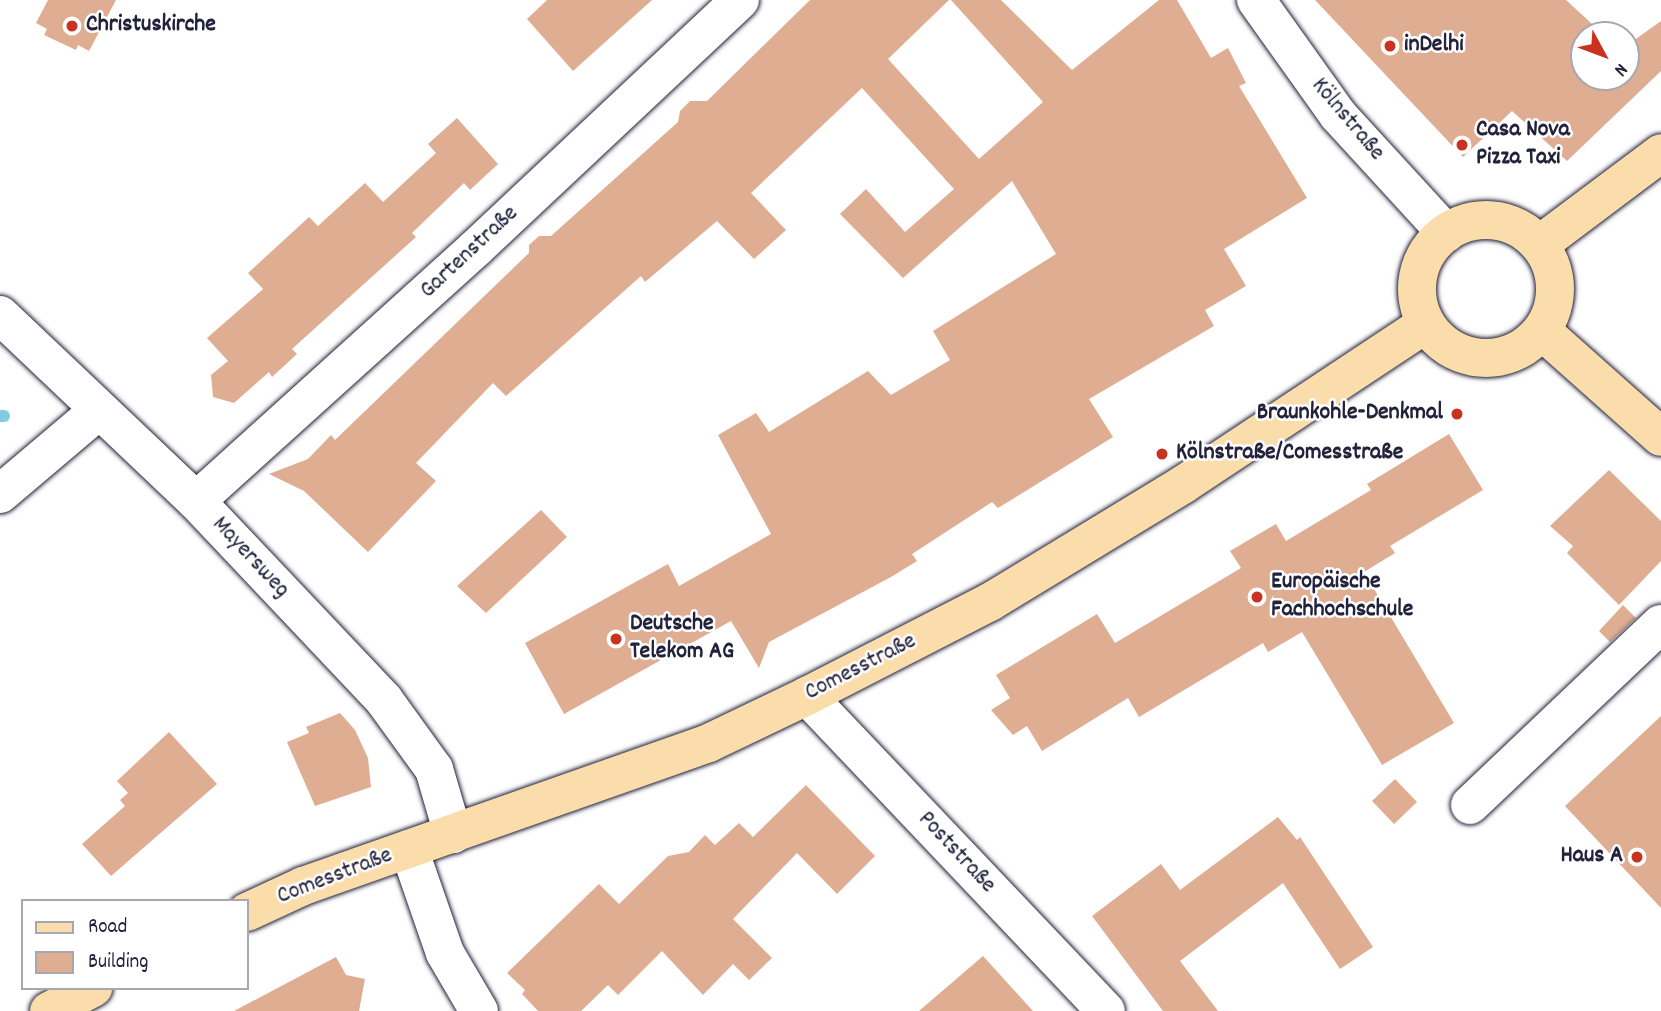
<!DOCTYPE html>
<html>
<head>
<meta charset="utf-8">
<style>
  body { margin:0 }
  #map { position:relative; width:1661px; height:1011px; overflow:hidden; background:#fff; font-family:Dekko,sans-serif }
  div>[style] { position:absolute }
  .stream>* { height:12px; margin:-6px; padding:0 6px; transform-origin:6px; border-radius:6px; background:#80cdde }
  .building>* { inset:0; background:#dfad92 }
  .roads { filter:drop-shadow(0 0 2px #22223b) drop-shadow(0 0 2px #22223b) }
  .minor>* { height:38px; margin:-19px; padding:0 19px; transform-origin:19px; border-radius:19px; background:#fff }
  .major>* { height:38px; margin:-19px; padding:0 19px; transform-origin:19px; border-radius:19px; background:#fbddab }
  .major>.ring { margin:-19px; padding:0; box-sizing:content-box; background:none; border:38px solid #fbddab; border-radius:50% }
  .dots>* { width:19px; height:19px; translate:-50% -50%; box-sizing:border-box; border:4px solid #fff; border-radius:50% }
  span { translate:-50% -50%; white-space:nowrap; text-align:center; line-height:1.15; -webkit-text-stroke:5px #fff; paint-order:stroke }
  .poi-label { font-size:24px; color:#22223b; font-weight:700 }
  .left { translate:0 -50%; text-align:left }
  .right { translate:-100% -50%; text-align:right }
  .street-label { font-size:24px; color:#22223b }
  .legend { position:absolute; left:21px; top:899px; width:228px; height:91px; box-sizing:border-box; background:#fff; border:2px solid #a7a7b1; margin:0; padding:9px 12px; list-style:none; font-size:21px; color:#22223b }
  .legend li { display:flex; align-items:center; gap:14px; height:35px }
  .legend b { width:35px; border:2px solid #a7a7b1 }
  .north { position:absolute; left:1570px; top:21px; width:70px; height:70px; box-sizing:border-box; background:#fff; border:2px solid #a7a7b1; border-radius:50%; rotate:131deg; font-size:19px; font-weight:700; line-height:28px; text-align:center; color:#22223b }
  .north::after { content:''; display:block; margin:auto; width:24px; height:32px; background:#c8321e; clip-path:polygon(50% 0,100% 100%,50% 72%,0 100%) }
</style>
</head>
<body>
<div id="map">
  <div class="stream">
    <i style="left:0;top:416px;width:4px"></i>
  </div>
  <div class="building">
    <i style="clip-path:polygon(48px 0,116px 0,89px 51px,78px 45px,76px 50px,44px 35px,47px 29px,36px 23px)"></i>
    <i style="clip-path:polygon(547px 0,652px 0,573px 71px,527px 19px)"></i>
    <i style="clip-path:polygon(810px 0,949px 0,888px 59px,979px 159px,1043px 102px,951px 0,1001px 0,1072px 70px,1159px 0,1177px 0,1211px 58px,1228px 48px,1246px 83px,1239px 86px,1307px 198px,1224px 249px,1246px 286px,1205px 310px,1214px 326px,1089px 399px,1113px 437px,998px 508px,992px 502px,912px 554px,917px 561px,891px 577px,769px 642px,759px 668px,731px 621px,564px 714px,525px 643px,668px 564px,679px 586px,771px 534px,718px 435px,756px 413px,769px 432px,868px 371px,891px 395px,950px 360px,933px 331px,1056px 254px,1012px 181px,903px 278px,840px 214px,866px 189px,905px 232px,954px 189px,862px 88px,751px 193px,786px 230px,754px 259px,717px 221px,645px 282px,641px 276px,506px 396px,493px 383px,416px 463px,436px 481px,368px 552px,304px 491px,269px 474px,308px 459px,331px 435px,335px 440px,529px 253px,529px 245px,539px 236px,551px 236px,678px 122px,680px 111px,690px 101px,707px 101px)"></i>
    <i style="clip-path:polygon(1315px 0,1566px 0,1604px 35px,1584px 35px,1584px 77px,1626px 77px,1626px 46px,1661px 21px,1661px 71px,1567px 161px,1512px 111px,1463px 157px)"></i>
    <i style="clip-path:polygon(457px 118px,498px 164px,470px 190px,464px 183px,412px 233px,416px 237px,292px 349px,297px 354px,272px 377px,269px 372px,234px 403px,213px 397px,211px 375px,228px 361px,207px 338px,263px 289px,248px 273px,309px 217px,318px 226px,365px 183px,383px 202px,436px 153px,428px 144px)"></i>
    <i style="clip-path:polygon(1449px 434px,1483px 490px,1390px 546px,1395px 553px,1364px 572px,1454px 723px,1382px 765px,1302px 632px,1268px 652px,1263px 643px,1139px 717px,1128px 698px,1042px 751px,1027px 726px,1013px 735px,991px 710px,1010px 698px,996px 675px,1097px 614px,1115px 643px,1241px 568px,1230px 551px,1276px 524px,1286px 541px,1371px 490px,1367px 484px)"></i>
    <i style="clip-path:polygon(1609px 470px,1661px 521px,1661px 561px,1619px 605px,1567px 553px,1573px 546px,1550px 526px)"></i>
    <i style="clip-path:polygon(541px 510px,567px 537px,486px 613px,457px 586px)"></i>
    <i style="clip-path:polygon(1623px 605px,1636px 618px,1610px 642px,1599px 631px)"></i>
    <i style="clip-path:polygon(340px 713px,355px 730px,368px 758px,371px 787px,315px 806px,287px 742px,309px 733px,306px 727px)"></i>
    <i style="clip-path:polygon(1661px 716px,1661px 908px,1565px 806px)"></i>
    <i style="clip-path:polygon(169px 732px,217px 784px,111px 876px,82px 844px,125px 806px,120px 800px,128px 793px,117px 781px)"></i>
    <i style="clip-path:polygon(1395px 779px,1417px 802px,1394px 824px,1372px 801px)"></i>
    <i style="clip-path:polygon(806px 785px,875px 856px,837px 894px,797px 853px,733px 919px,772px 958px,749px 980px,733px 964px,703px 995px,662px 951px,618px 995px,608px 985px,581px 1011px,538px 1011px,522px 994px,525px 990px,507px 973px,599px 884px,619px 904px,668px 856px,689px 852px,705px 835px,715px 845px,739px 823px,753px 837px)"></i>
    <i style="clip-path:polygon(1278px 817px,1297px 840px,1300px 837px,1373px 947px,1340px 969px,1283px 883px,1180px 961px,1218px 1011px,1163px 1011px,1092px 916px,1161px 864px,1180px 890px)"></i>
    <i style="clip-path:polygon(983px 956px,1033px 1011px,919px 1011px)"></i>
    <i style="clip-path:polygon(336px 957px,346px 975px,365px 979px,359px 1011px,234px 1011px)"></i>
  </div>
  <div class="roads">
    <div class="minor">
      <i style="left:1256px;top:0;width:141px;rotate:54.5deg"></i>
      <i style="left:1338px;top:115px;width:160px;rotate:47.5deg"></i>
      <i style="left:0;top:315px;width:270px;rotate:43.5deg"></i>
      <i style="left:196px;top:501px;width:274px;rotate:46.6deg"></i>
      <i style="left:384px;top:700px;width:85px;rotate:54.1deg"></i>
      <i style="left:434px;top:769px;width:68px;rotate:73.7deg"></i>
      <i style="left:0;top:494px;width:130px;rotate:-40.3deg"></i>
      <i style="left:196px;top:501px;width:377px;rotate:-42.1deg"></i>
      <i style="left:476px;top:248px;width:362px;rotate:-43.2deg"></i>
      <i style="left:807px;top:696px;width:434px;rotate:46.5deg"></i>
      <i style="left:1470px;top:805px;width:263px;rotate:-43.5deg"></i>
      <i style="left:409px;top:849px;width:110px;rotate:70.9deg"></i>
      <i style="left:445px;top:953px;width:67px;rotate:59.6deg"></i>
    </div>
    <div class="major">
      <i class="ring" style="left:1417px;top:220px;width:100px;height:100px"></i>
      <i style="left:1540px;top:244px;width:151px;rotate:-36.9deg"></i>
      <i style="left:1542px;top:331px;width:159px;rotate:41.7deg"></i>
      <i style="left:247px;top:912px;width:62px;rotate:-24.9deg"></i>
      <i style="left:303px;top:886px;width:430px;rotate:-19.4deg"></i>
      <i style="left:709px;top:743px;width:109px;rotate:-25.6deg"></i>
      <i style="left:807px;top:696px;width:206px;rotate:-27.2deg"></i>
      <i style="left:990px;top:602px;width:227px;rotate:-31.3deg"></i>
      <i style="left:1184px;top:484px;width:290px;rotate:-33.5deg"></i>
      <i style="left:49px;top:1011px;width:50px;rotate:-27.6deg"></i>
    </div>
  </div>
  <div class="dots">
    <i style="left:72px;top:26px;background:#c8321e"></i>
    <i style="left:1390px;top:46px;background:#c8321e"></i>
    <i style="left:1462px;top:145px;background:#c8321e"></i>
    <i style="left:1457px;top:414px;background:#c8321e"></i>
    <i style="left:1162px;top:454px;background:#c8321e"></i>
    <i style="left:1257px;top:597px;background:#c8321e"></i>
    <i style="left:616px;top:639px;background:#c8321e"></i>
    <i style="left:1637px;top:857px;background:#c8321e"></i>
  </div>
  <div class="poi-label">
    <span class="left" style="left:86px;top:26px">Christuskirche</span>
    <span class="left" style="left:1404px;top:46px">inDelhi</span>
    <span class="left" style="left:1476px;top:145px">Casa Nova<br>Pizza Taxi</span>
    <span class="right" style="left:1443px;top:414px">Braunkohle-Denkmal</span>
    <span class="left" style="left:1176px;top:454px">Kölnstraße/Comesstraße</span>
    <span class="left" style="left:1271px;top:597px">Europäische<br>Fachhochschule</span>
    <span class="left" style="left:630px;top:639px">Deutsche<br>Telekom AG</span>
    <span class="right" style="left:1623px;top:857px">Haus A</span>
  </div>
  <div class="street-label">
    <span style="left:1347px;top:120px;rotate:50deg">Kölnstraße</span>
    <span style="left:470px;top:253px;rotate:-43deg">Gartenstraße</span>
    <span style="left:250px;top:558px;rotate:47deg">Mayersweg</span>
    <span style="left:861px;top:668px;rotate:-27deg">Comesstraße</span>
    <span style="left:956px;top:853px;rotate:47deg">Poststraße</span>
    <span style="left:335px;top:877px;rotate:-21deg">Comesstraße</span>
  </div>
  <ul class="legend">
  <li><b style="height:9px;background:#fbddab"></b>Road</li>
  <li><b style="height:19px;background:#dfad92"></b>Building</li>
  </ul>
  <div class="north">N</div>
</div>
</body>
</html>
